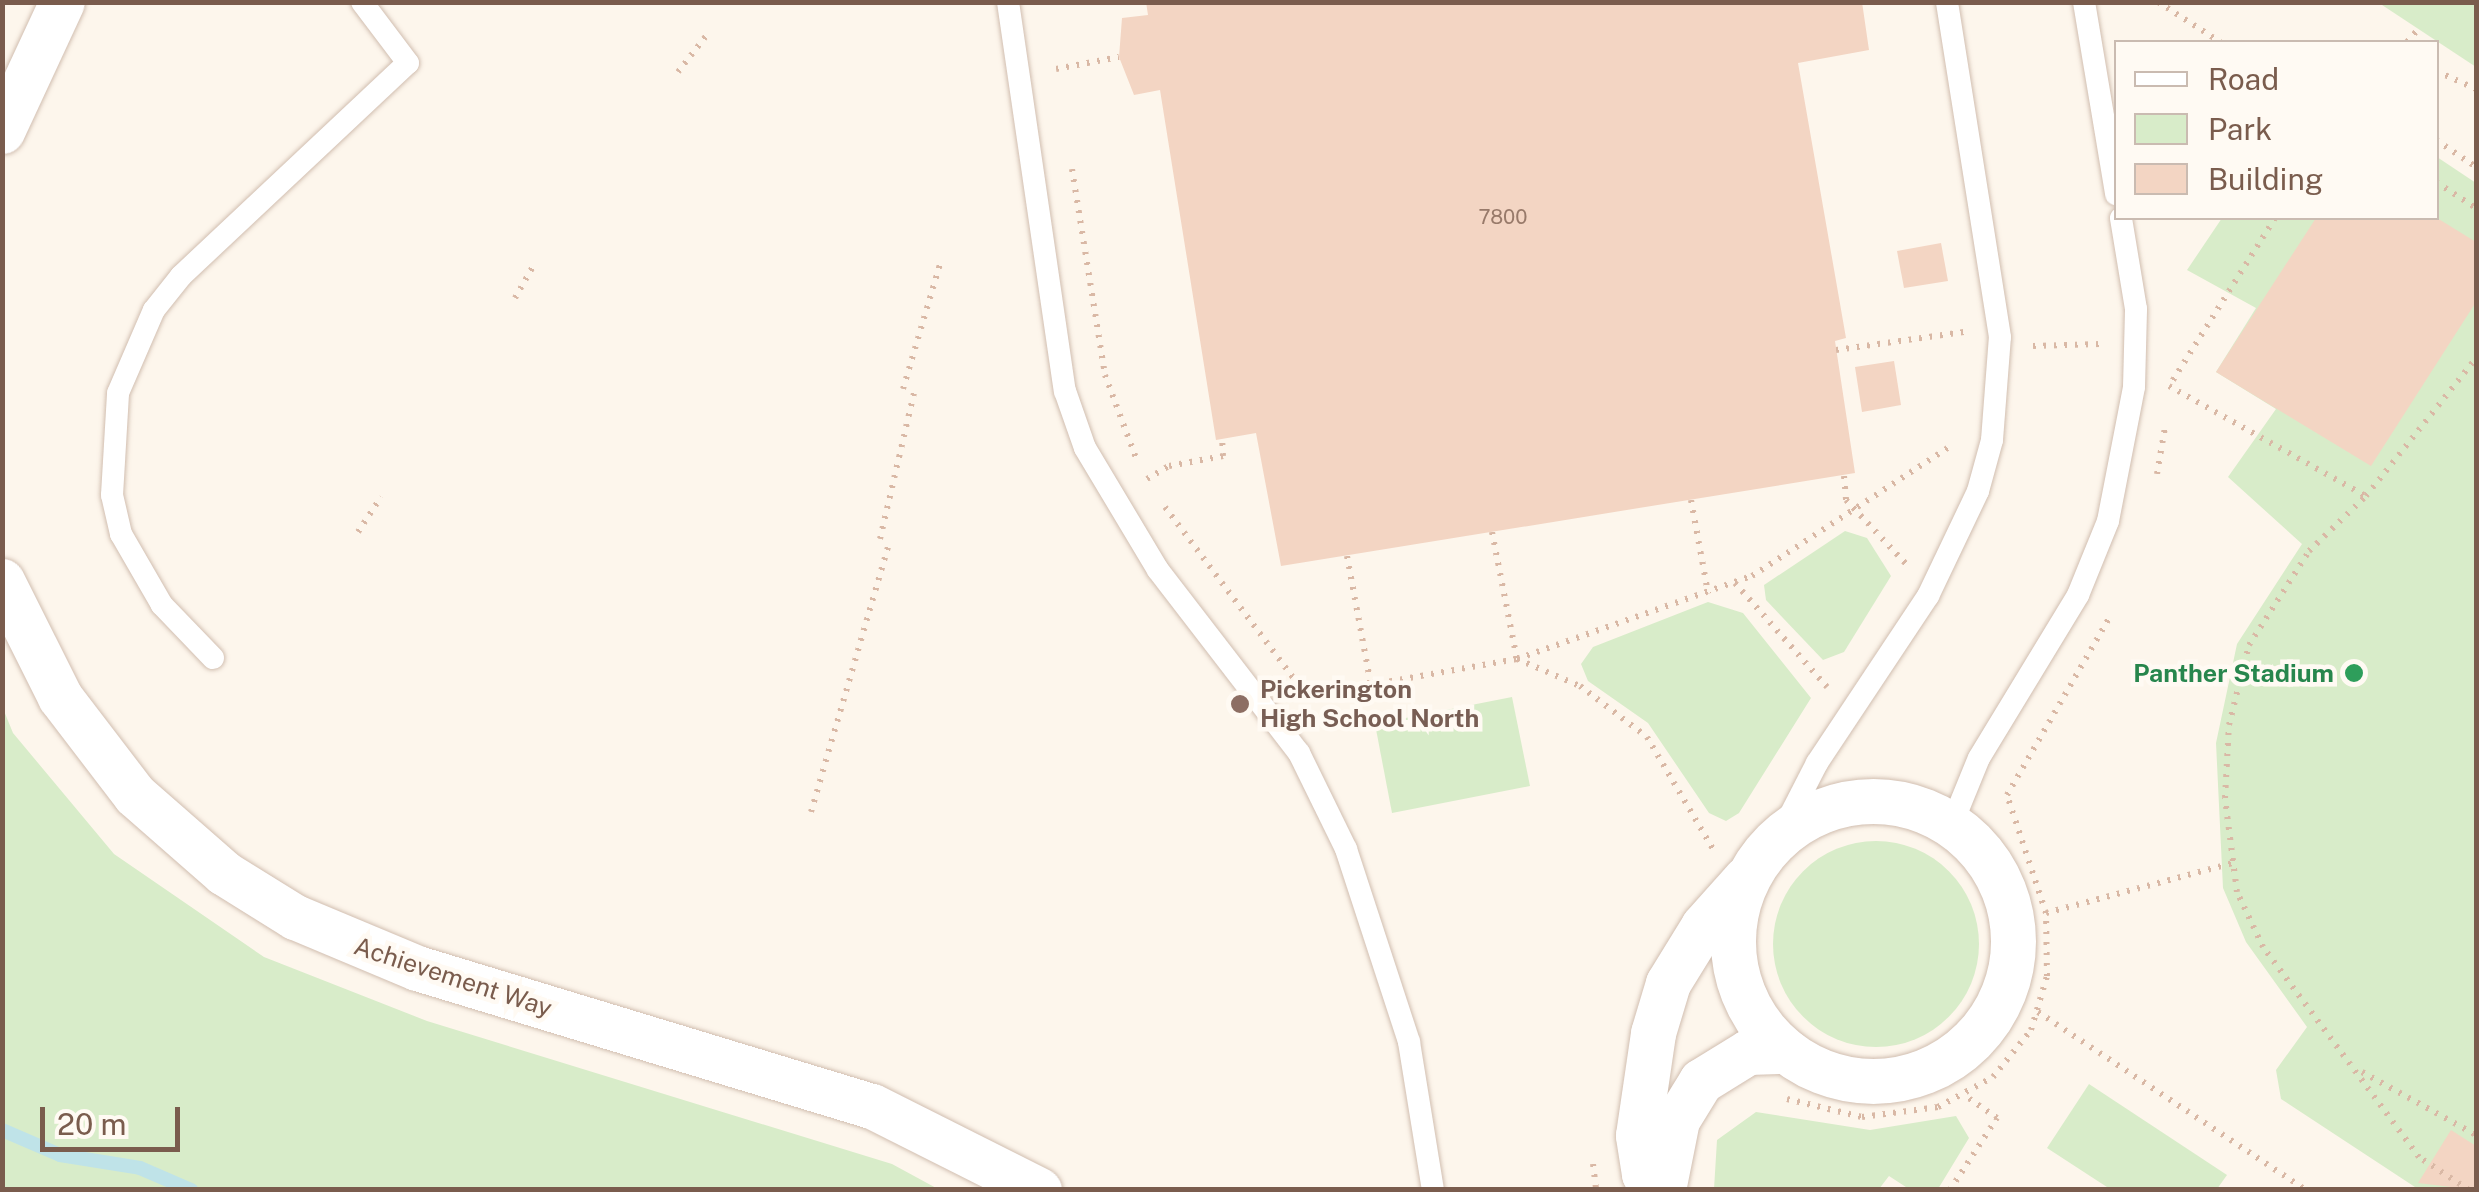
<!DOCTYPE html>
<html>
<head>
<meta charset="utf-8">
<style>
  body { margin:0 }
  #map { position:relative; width:2479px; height:1192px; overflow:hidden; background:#fdf6ec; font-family:"Public Sans",sans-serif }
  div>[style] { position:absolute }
  .green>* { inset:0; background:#d8ecc9 }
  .round { border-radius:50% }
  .stream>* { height:14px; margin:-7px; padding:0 7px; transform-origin:7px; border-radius:7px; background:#bfe3e8 }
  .building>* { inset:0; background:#f3d5c3 }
  .path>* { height:6px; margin-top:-3px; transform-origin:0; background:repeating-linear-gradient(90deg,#d9b8a5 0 2.5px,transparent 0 10.5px) }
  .roads { filter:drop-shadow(0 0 2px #d1beb0) drop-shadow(0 0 2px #d1beb0) }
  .lane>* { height:22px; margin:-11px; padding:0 11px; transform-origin:11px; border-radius:11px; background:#fff }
  .street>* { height:45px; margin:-22.5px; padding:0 22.5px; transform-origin:22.5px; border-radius:22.5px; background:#fff }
  .street>.ring { margin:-22.5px; padding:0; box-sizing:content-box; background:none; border:45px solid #fff; border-radius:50% }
  .dots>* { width:28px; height:28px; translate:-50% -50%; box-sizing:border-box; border:5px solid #fffaf3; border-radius:50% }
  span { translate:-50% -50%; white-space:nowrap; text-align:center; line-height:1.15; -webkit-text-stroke:9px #fffaf3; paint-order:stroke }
  .number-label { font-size:20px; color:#987a6a }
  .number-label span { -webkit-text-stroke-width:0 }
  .leisure-label { font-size:25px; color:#27864d; font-weight:700 }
  .right { translate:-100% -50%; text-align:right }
  .education-label { font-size:25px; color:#785e54; font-weight:700 }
  .left { translate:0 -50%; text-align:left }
  .street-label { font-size:25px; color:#7a5c4d }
  .frame { position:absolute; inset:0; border:5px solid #7a5c4d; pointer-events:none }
  .legend { position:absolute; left:2114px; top:40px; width:325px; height:180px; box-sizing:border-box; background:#fffaf3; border:2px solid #cabbb1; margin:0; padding:12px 18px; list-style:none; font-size:30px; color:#7a5c4d }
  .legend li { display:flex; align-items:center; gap:20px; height:50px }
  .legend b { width:50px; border:2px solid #cabbb1 }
  .scale { position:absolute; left:40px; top:1107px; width:140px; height:45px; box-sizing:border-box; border:5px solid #7a5c4d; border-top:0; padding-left:12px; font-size:30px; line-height:35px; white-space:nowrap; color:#7a5c4d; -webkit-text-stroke:8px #fffaf3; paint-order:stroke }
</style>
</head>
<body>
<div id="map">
  <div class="green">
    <i style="clip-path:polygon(2379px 3px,2476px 3px,2476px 67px)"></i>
    <i style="clip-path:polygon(2437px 157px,2476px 183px,2476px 1189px,2418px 1189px,2281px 1099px,2276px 1070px,2307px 1027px,2246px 942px,2223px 888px,2216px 743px,2237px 644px,2302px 544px,2228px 477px,2276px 409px,2216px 372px,2256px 308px,2187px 270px,2222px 218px,2436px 218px)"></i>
    <i style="clip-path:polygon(1845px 531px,1867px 538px,1891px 576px,1844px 652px,1823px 660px,1766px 600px,1764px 585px)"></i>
    <i style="clip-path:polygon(1708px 602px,1743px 613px,1811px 698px,1739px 813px,1726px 821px,1709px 813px,1648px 723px,1588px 681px,1581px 664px,1593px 647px)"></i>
    <i style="clip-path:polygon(1512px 697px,1530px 786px,1392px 813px,1375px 724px)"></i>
    <i style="clip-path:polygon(2px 706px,13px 733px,114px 854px,264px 957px,427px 1021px,892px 1164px,938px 1189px,3px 1189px)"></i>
    <i class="round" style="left:1773px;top:841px;width:206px;height:206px"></i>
    <i style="clip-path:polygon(2089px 1084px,2227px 1175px,2217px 1189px,2110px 1189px,2047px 1148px)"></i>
    <i style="clip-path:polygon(1756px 1112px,1870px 1130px,1956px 1116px,1969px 1138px,1938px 1189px,1909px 1189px,1889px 1176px,1879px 1189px,1714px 1189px,1717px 1140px)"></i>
  </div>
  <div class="stream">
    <i style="left:2px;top:1130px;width:63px;rotate:23.3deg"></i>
    <i style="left:60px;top:1155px;width:81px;rotate:9.2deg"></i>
    <i style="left:140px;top:1168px;width:56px;rotate:23.3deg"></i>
  </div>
  <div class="building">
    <i style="clip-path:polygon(1146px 2px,1862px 2px,1869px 50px,1798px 63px,1846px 338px,1835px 341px,1855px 473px,1281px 566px,1256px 433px,1216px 440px,1160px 90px,1134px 95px,1119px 57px,1122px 18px,1148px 15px)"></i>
    <i style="clip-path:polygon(2316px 218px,2437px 218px,2476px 242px,2476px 302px,2371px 466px,2216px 372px)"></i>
    <i style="clip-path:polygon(1941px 243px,1948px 281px,1904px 288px,1897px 251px)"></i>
    <i style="clip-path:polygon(1894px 361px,1901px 405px,1862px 412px,1855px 367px)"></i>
    <i style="clip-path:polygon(2451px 1130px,2476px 1146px,2476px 1190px,2418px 1183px)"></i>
  </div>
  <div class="path">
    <i style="left:2158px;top:2px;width:74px;rotate:32.8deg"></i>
    <i style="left:2407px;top:42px;width:18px;rotate:-49deg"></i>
    <i style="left:1056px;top:69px;width:64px;rotate:-10.8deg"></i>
    <i style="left:2436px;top:71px;width:44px;rotate:24.2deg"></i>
    <i style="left:678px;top:72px;width:46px;rotate:-52.1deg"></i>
    <i style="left:2436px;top:140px;width:48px;rotate:34deg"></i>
    <i style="left:1072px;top:169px;width:209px;rotate:80.9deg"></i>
    <i style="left:1105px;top:375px;width:89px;rotate:69.5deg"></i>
    <i style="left:2436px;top:182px;width:48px;rotate:33deg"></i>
    <i style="left:2275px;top:218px;width:199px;rotate:122.2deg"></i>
    <i style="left:2169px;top:386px;width:226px;rotate:29.2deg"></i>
    <i style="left:515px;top:298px;width:40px;rotate:-60.3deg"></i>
    <i style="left:2033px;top:346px;width:67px;rotate:-1.7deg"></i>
    <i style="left:1836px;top:350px;width:129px;rotate:-8deg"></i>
    <i style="left:903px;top:389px;width:134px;rotate:-73.5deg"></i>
    <i style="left:2157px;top:474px;width:48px;rotate:-80.3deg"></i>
    <i style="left:1844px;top:476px;width:24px;rotate:85deg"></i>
    <i style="left:1846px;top:500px;width:89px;rotate:46.8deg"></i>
    <i style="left:1147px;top:479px;width:26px;rotate:-31deg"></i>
    <i style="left:1169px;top:466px;width:55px;rotate:-10.5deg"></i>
    <i style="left:1223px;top:456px;width:17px;rotate:-93deg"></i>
    <i style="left:1691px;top:500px;width:95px;rotate:79.6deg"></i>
    <i style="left:1165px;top:507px;width:236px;rotate:53.1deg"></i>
    <i style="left:1307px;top:696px;width:213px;rotate:-10deg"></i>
    <i style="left:1517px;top:659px;width:69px;rotate:23.2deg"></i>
    <i style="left:1580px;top:686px;width:84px;rotate:37.3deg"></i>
    <i style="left:1647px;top:737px;width:130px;rotate:59.5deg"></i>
    <i style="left:358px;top:532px;width:42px;rotate:-56.7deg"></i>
    <i style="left:1492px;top:532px;width:129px;rotate:78.9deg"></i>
    <i style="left:1517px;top:659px;width:249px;rotate:-19.5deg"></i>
    <i style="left:1752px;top:576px;width:241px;rotate:-33.2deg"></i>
    <i style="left:880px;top:539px;width:150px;rotate:-76.9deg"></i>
    <i style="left:1347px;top:556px;width:131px;rotate:79.5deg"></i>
    <i style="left:1735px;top:583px;width:139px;rotate:48.5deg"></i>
    <i style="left:811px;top:812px;width:280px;rotate:-73.8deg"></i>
    <i style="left:2046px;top:913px;width:193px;rotate:-15deg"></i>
    <i style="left:2038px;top:1012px;width:322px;rotate:33.6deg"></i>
    <i style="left:2362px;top:1072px;width:130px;rotate:28.9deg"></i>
    <i style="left:1787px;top:1099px;width:77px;rotate:13.5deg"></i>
    <i style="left:1862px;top:1117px;width:77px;rotate:-7.5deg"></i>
    <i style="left:1938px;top:1107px;width:63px;rotate:-28.6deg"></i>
    <i style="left:1993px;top:1077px;width:60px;rotate:-51deg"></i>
    <i style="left:2031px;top:1030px;width:56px;rotate:-73.5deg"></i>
    <i style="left:2047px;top:976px;width:63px;rotate:-90.9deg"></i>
    <i style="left:2046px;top:913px;width:124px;rotate:-108.3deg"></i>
    <i style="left:2007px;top:795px;width:204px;rotate:-60deg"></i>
    <i style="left:1593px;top:1164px;width:26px;rotate:83deg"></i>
    <i style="left:1950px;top:1190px;width:86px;rotate:-56.9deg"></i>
    <i style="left:1997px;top:1118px;width:39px;rotate:-145deg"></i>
    <i style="left:2469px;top:1190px;width:60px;rotate:-146.6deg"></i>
    <i style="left:2419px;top:1157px;width:262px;rotate:-126.6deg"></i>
    <i style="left:2263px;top:947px;width:61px;rotate:-115.3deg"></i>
    <i style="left:2237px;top:892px;width:95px;rotate:-97.3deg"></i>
    <i style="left:2225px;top:798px;width:73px;rotate:-86.9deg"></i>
    <i style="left:2229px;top:725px;width:82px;rotate:-76deg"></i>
    <i style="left:2249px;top:645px;width:112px;rotate:-57.4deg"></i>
    <i style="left:2309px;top:551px;width:79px;rotate:-44deg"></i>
    <i style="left:2366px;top:496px;width:176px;rotate:-51.4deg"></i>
  </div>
  <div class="roads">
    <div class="lane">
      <i style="left:1008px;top:2px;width:393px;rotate:81.7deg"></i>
      <i style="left:1065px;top:391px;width:60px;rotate:70.7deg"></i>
      <i style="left:1085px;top:448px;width:142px;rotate:59.1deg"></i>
      <i style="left:1158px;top:570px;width:231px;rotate:52.4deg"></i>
      <i style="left:1299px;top:753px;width:107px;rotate:63.9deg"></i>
      <i style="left:1346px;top:849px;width:203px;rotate:71.9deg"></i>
      <i style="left:1409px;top:1042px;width:150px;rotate:80.8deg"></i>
      <i style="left:2084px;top:2px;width:195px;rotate:80.5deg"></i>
      <i style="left:213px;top:658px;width:74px;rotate:-133.9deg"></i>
      <i style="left:162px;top:605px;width:82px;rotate:-120deg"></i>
      <i style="left:121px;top:534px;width:40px;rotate:-103deg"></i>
      <i style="left:112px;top:495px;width:102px;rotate:-86.6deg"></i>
      <i style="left:118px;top:393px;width:90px;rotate:-66.6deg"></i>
      <i style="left:154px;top:310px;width:43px;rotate:-51.5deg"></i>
      <i style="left:181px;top:276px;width:311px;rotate:-43.2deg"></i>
      <i style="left:408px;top:63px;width:76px;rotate:-127deg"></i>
      <i style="left:1952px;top:824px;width:71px;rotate:-67.8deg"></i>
      <i style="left:1979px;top:758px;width:191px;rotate:-58.7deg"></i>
      <i style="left:2078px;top:595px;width:80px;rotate:-67.9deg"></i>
      <i style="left:2108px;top:521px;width:136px;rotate:-79deg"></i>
      <i style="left:2134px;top:387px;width:78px;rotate:-88.5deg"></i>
      <i style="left:2136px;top:309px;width:92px;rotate:-99.4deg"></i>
      <i style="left:1779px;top:837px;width:83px;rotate:-62.8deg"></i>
      <i style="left:1817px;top:763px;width:201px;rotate:-56.4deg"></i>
      <i style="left:1928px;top:596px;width:116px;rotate:-64.5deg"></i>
      <i style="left:1978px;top:491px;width:53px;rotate:-74.6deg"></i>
      <i style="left:1992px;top:440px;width:103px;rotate:-85.6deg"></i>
      <i style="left:2000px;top:337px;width:339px;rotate:-99deg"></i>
    </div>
    <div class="street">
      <i style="left:2px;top:131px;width:142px;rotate:-65.1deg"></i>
      <i style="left:2px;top:581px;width:130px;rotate:63.4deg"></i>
      <i style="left:60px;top:697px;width:123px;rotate:52.6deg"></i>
      <i style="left:135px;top:795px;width:118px;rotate:41.2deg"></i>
      <i style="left:224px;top:873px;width:84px;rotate:31.8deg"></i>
      <i style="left:295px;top:917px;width:132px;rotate:22.7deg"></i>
      <i style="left:417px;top:968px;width:475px;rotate:16.9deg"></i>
      <i style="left:872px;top:1106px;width:187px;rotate:26.7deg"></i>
      <i class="ring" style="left:1733px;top:801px;width:235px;height:235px"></i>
      <i style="left:1659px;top:1190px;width:22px;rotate:-133deg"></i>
      <i style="left:1644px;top:1174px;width:39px;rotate:-99deg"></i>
      <i style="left:1638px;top:1135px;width:103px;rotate:-81.6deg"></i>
      <i style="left:1653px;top:1033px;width:52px;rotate:-73.3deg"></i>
      <i style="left:1668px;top:983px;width:67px;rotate:-58.4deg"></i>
      <i style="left:1703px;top:926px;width:63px;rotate:-48.2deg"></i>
      <i style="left:1663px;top:1190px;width:71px;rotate:-78.7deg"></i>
      <i style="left:1677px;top:1120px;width:46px;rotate:-58.4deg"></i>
      <i style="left:1701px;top:1081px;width:55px;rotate:-31.7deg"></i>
      <i style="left:1748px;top:1052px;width:38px;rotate:-2deg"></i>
    </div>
  </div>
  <div class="dots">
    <i style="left:2354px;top:673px;background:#2e9e5b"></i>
    <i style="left:1240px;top:704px;background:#8d6e63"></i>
  </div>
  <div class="number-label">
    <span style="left:1503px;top:217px">7800</span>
  </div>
  <div class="leisure-label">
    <span class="right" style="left:2334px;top:673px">Panther Stadium</span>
  </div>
  <div class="education-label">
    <span class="left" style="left:1260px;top:704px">Pickerington<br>High School North</span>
  </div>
  <div class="street-label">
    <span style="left:453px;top:977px;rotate:18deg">Achievement Way</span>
  </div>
  <div class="frame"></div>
  <ul class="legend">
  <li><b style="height:12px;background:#fff"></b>Road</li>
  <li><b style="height:28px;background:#d8ecc9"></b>Park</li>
  <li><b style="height:28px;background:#f3d5c3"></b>Building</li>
  </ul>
  <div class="scale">20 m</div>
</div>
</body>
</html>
